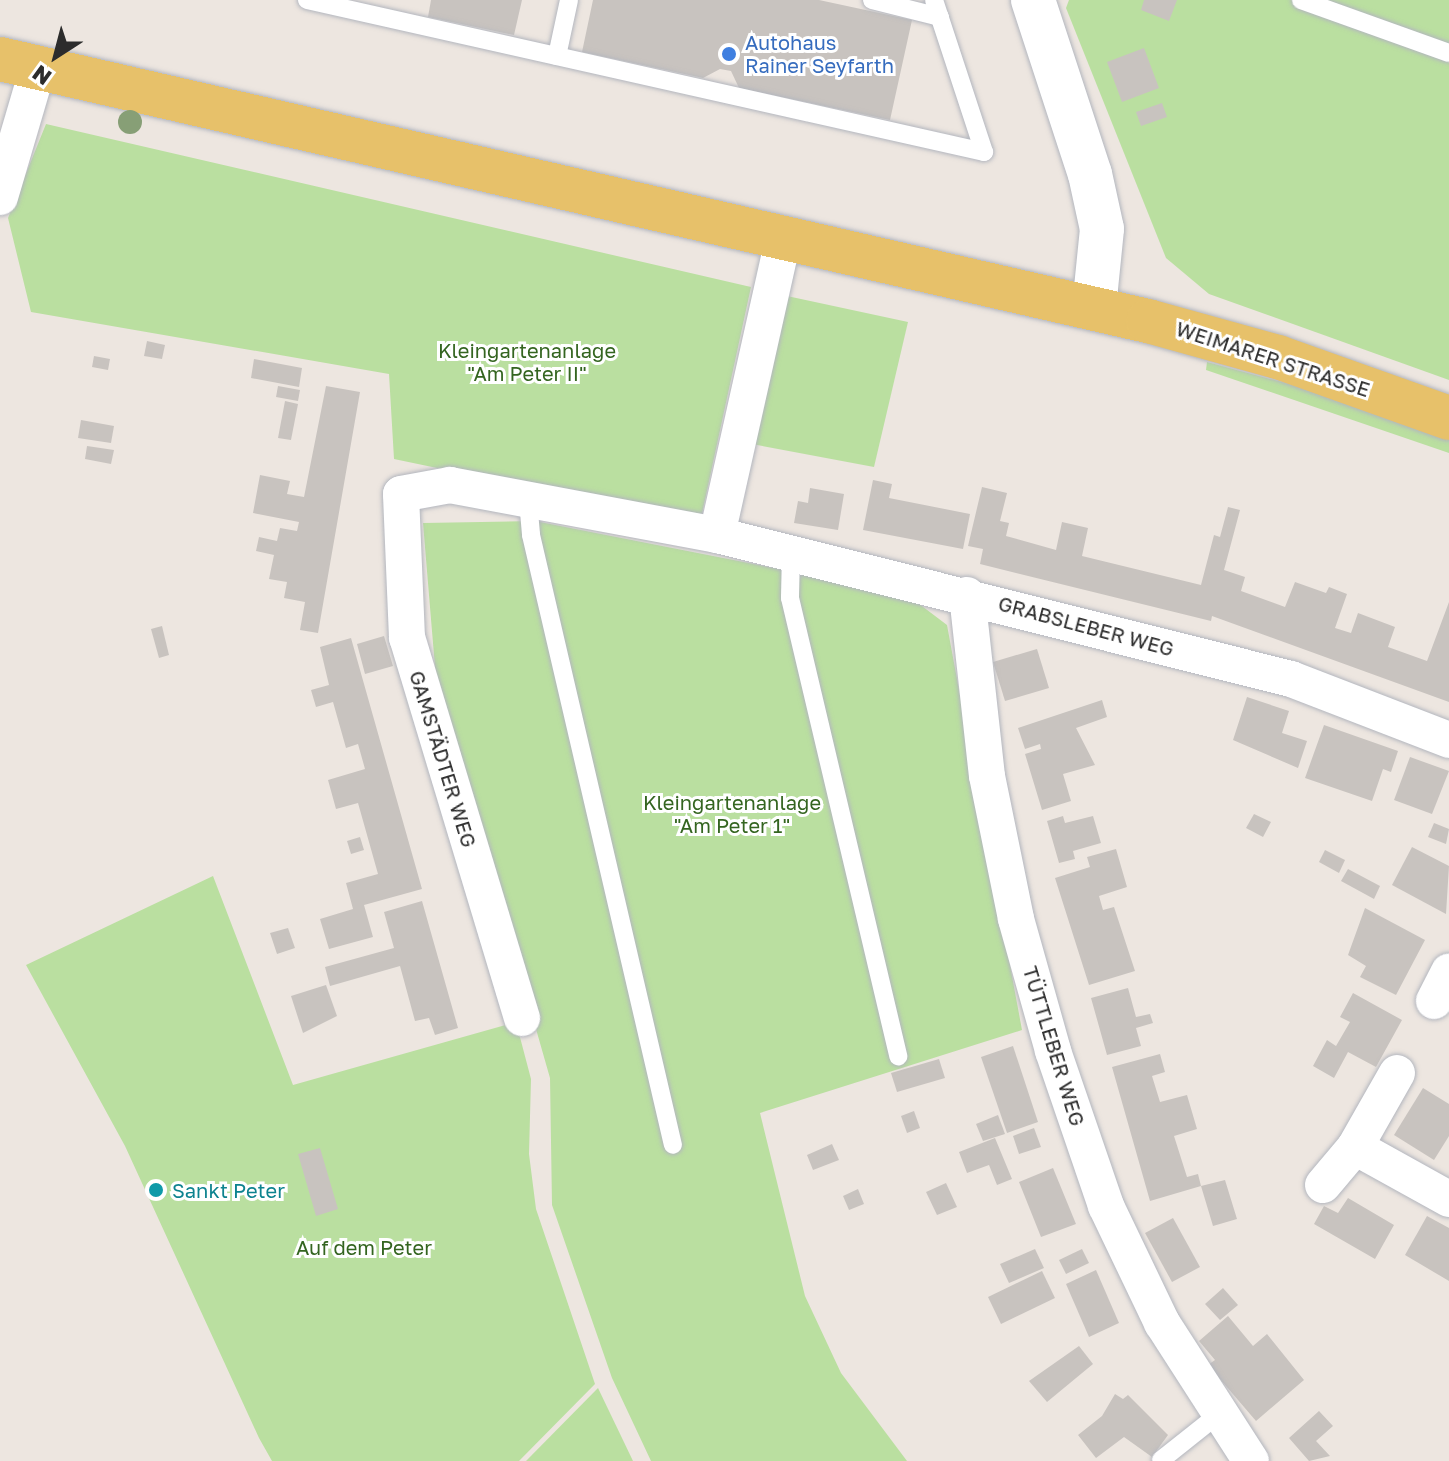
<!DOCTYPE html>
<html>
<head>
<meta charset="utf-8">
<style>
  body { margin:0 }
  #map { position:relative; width:1449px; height:1461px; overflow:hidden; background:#ede6e0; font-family:"Golos Text",sans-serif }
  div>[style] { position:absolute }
  .green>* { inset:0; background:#badfa0 }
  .building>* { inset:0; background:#c8c3bf }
  .roads { filter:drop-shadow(0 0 2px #b3b6be) drop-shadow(0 0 2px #b3b6be) }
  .lane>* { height:18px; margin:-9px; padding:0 9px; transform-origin:9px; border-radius:9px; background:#fff }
  .street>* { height:36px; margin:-18px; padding:0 18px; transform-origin:18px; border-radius:18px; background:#fff }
  .secondary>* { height:44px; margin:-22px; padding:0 22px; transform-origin:22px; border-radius:22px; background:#fff }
  .primary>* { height:44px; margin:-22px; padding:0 22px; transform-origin:22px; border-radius:22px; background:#e7c16a }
  .trees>* { width:24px; height:24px; margin:-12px; border-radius:50%; background:#879f76 }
  .dots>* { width:22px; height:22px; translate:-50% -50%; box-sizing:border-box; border:4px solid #fff; border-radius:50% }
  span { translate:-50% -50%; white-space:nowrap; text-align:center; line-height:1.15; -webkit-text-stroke:6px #fff; paint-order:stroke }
  .shop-label { font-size:20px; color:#366cbe }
  .left { translate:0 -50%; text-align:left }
  .park-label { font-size:20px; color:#346520 }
  .street-label { font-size:20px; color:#2c2c2c }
  .culture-label { font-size:20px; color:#0d838f }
  .north { position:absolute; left:16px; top:16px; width:80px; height:80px; -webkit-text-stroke:6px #fff; paint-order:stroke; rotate:216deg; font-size:22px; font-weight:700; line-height:32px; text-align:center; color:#2c2c2c }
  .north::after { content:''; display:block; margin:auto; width:28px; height:36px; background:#2c2c2c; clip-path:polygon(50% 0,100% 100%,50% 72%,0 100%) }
</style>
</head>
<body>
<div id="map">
  <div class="green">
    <i style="clip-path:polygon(1069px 0,1449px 0,1449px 380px,1209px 294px,1166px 258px,1066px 8px)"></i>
    <i style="clip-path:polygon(46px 124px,751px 287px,700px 523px,394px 459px,389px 374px,31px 312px,8px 218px)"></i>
    <i style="clip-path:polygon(787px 296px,908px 322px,874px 467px,752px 444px)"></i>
    <i style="clip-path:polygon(1207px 362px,1334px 396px,1449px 438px,1449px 453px,1206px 370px)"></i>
    <i style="clip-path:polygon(535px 521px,906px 594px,947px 625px,1022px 1030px,760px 1113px,805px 1296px,841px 1373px,907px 1461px,651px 1461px,612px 1378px,552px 1205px,550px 1078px,436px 679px,423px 523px)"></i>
    <i style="clip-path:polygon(213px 876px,293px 1085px,516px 1022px,531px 1079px,529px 1154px,536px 1209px,595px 1384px,519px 1461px,272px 1461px,259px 1438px,125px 1146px,26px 965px)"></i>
    <i style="clip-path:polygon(598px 1388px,633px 1461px,526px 1461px)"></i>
  </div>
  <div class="building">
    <i style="clip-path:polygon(431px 0,522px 0,514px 35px,428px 17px)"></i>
    <i style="clip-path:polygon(593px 0,819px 0,912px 20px,890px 120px,739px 88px,731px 71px,720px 69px,703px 78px,582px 52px)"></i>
    <i style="clip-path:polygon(1144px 0,1177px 0,1169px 21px,1141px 10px)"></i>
    <i style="clip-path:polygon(1144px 48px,1159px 88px,1122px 102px,1107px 62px)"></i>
    <i style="clip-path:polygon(1162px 103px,1167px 117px,1141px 126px,1136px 112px)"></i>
    <i style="clip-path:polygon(147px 341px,165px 345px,162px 359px,144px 356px)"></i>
    <i style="clip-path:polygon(94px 356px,110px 359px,108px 370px,92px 367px)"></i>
    <i style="clip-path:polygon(254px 359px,302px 368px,299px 387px,251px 378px)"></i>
    <i style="clip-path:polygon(278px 386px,300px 390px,298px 401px,276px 397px)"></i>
    <i style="clip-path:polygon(326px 386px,360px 392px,318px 633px,300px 630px,305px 602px,284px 598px,287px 582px,269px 579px,274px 555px,256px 551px,259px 537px,277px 541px,280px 528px,297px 531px,299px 522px,253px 513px,260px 475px,290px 481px,287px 494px,304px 497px)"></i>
    <i style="clip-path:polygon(285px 401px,298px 404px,291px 440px,278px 438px)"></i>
    <i style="clip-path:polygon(81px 420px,114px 426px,111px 443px,78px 438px)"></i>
    <i style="clip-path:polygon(87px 446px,114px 450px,111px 464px,85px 459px)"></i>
    <i style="clip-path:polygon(873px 480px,892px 484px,889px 498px,970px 514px,963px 549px,863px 530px)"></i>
    <i style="clip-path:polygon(982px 487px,1007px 493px,1000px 521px,1009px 523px,1006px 536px,1056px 550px,1062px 522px,1088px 528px,1082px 556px,1201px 585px,1214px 535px,1220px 537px,1228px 507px,1240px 510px,1224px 570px,1245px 577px,1241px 591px,1285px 607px,1295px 582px,1326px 593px,1329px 587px,1347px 594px,1335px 628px,1351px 633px,1358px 613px,1395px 627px,1388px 647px,1427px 661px,1449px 602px,1449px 702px,1212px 616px,1211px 621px,980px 564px,983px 549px,968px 546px)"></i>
    <i style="clip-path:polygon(810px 488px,844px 494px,838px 530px,794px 523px,798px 501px,808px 503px)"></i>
    <i style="clip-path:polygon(162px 626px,169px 655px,159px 658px,151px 629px)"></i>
    <i style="clip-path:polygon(384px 636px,393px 666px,365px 674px,357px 644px)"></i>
    <i style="clip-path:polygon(351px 638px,422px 889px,364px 905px,373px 937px,329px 949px,320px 919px,353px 909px,346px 883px,378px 874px,358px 803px,336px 809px,328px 780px,365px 769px,358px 744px,346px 748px,333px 702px,316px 707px,311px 690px,329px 685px,320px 647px)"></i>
    <i style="clip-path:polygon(1037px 649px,1049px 688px,1005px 701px,993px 662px)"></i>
    <i style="clip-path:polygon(1247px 697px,1289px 711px,1282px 733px,1307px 741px,1298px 768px,1233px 740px)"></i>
    <i style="clip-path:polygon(1102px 700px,1107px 717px,1076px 728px,1095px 765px,1063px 774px,1071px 801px,1042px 810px,1025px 754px,1041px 749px,1040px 744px,1025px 749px,1018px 728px)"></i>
    <i style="clip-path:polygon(1324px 725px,1398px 751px,1391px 772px,1383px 769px,1372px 801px,1305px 778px)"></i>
    <i style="clip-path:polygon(1410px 757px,1449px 771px,1432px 814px,1394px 800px)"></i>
    <i style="clip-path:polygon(1254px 814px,1271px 822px,1263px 837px,1246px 828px)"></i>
    <i style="clip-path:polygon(1063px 816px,1065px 823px,1093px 816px,1101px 843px,1073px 851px,1075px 859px,1059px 863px,1047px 821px)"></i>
    <i style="clip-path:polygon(1434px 823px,1449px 829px,1446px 844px,1428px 837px)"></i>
    <i style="clip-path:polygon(360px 837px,364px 850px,351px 854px,347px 841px)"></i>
    <i style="clip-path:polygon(1412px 847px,1449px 866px,1446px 914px,1392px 885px)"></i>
    <i style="clip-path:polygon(1116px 849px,1127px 887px,1099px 896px,1103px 910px,1114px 907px,1135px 971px,1089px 985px,1055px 878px,1090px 867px,1087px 857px)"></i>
    <i style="clip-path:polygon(1325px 850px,1345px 860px,1339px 873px,1319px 862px)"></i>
    <i style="clip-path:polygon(1348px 869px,1380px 886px,1374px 899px,1341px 881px)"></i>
    <i style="clip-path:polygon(422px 901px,458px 1028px,435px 1035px,429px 1018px,415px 1021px,400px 966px,330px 986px,325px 967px,394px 948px,384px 912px)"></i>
    <i style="clip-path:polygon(1365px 908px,1425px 940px,1396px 995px,1360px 977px,1366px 966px,1348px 955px)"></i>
    <i style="clip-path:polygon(288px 928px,295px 948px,277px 954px,270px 933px)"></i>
    <i style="clip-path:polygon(326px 985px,337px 1016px,303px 1033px,291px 996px)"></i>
    <i style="clip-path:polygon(1128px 988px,1136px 1017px,1150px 1014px,1153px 1023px,1136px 1028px,1141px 1046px,1107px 1055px,1091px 998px)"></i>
    <i style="clip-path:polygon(1353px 993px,1402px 1020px,1376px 1067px,1348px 1052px,1334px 1078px,1313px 1066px,1327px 1040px,1336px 1046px,1350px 1022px,1340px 1017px)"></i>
    <i style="clip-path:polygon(1013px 1046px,1038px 1122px,1007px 1133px,981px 1057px)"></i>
    <i style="clip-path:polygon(1160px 1054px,1165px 1072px,1152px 1076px,1160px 1102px,1187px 1095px,1197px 1129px,1174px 1136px,1187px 1177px,1198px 1174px,1201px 1186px,1225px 1180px,1237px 1219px,1213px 1226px,1201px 1186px,1150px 1201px,1112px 1067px)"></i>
    <i style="clip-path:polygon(939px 1059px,945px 1078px,897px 1092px,891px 1073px)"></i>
    <i style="clip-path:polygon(1423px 1088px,1449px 1104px,1449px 1136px,1434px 1160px,1394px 1135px)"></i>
    <i style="clip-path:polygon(914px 1111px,920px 1128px,907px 1133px,901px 1116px)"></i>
    <i style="clip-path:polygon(998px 1115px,1005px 1134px,983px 1141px,976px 1124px)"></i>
    <i style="clip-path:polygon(1034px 1128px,1041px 1147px,1019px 1154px,1013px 1136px)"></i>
    <i style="clip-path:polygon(995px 1138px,1012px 1179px,997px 1185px,989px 1165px,967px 1173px,959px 1152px)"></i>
    <i style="clip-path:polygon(832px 1144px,839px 1160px,813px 1170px,807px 1155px)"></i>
    <i style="clip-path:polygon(320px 1148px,338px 1209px,316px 1216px,298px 1154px)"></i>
    <i style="clip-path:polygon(1053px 1168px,1076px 1224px,1041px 1237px,1019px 1182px)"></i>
    <i style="clip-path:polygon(946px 1183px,957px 1207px,937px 1215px,926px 1192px)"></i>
    <i style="clip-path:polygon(858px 1189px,864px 1204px,849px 1210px,843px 1196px)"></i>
    <i style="clip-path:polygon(1348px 1198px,1394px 1225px,1375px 1259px,1314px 1224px,1324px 1206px,1338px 1213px)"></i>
    <i style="clip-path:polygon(1427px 1216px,1449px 1228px,1449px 1281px,1405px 1255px)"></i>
    <i style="clip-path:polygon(1173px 1218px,1200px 1267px,1172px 1282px,1145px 1233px)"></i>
    <i style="clip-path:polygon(1035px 1249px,1044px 1268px,1009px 1283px,1000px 1264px)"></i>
    <i style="clip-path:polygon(1082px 1249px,1089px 1263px,1066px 1274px,1059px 1260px)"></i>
    <i style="clip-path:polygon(1096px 1270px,1119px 1323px,1089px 1337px,1066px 1284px)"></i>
    <i style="clip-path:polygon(1042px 1271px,1055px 1298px,1001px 1324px,988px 1297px)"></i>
    <i style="clip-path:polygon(1223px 1288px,1238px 1305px,1220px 1320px,1205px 1304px)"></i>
    <i style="clip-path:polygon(1228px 1316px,1253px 1346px,1267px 1334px,1304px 1380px,1256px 1421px,1208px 1365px,1215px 1360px,1199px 1341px)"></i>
    <i style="clip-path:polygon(1079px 1346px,1093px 1364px,1047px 1402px,1029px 1381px)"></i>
    <i style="clip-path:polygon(1115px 1394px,1123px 1399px,1128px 1395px,1168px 1435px,1152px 1457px,1124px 1437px,1096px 1458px,1078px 1435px,1102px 1416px)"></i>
    <i style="clip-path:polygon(1319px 1411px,1333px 1426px,1316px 1441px,1330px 1456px,1309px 1461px,1289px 1438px)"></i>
  </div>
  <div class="roads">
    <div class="lane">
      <i style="left:307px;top:0;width:694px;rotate:12.65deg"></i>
      <i style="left:984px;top:152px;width:160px;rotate:-108.2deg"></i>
      <i style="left:872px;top:0;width:70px;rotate:14deg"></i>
      <i style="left:1301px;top:0;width:157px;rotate:19.7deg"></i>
      <i style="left:557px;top:56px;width:57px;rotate:-77.9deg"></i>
      <i style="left:528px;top:500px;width:35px;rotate:85deg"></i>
      <i style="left:531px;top:535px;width:626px;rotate:76.9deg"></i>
      <i style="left:791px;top:553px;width:45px;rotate:91.3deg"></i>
      <i style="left:790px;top:598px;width:471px;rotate:76.7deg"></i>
      <i style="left:1161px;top:1460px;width:75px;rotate:-38.5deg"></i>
    </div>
    <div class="street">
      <i style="left:0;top:197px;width:134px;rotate:-73.6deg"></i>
      <i style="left:717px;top:535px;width:303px;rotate:-77.4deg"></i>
      <i style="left:967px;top:595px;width:182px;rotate:83.7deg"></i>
      <i style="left:987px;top:776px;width:146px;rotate:78.5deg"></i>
      <i style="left:1016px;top:919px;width:137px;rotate:74.3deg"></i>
      <i style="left:1053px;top:1051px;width:164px;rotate:71.1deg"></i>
      <i style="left:1106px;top:1206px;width:130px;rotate:64.4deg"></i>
      <i style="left:1162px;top:1323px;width:164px;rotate:57.2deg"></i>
      <i style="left:1434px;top:1001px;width:33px;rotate:-63deg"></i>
      <i style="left:522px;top:1018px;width:397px;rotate:-106.8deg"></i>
      <i style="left:407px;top:638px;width:144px;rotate:-92.4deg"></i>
      <i style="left:401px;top:494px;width:50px;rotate:-10.4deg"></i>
      <i style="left:450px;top:485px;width:272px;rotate:10.6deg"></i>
      <i style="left:717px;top:535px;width:592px;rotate:14.08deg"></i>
      <i style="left:1291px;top:679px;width:169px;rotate:21.1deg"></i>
      <i style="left:1355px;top:1147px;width:107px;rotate:29deg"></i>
      <i style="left:1323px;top:1185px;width:50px;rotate:-49.9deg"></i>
      <i style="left:1355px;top:1147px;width:85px;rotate:-60.4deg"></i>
    </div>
    <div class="secondary">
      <i style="left:1033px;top:0;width:183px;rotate:71.9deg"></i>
      <i style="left:1090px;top:174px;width:56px;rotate:77.7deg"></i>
      <i style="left:1102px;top:229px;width:79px;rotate:95.8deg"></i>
    </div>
    <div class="primary">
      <i style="left:0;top:59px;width:1178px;rotate:12.86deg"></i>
      <i style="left:1148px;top:321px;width:135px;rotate:15.5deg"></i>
      <i style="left:1278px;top:357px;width:182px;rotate:19.6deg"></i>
    </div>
  </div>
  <div class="trees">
    <i style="left:130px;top:122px"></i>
  </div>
  <div class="dots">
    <i style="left:729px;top:54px;background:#3f7fe0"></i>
    <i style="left:156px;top:1190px;background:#0f9aa8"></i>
  </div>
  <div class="shop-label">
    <span class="left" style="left:745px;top:54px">Autohaus<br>Rainer Seyfarth</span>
  </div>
  <div class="park-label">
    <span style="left:527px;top:362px">Kleingartenanlage<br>"Am Peter II"</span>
    <span style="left:732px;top:814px">Kleingartenanlage<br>"Am Peter 1"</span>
    <span style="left:364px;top:1247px">Auf dem Peter</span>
  </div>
  <div class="street-label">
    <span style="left:1273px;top:359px;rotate:18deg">WEIMARER STRASSE</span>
    <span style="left:1086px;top:626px;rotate:15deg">GRABSLEBER WEG</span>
    <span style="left:443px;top:759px;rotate:73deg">GAMSTÄDTER WEG</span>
    <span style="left:1054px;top:1046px;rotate:73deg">TÜTTLEBER WEG</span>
  </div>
  <div class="culture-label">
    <span class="left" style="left:172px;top:1190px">Sankt Peter</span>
  </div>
  <div class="north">N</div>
</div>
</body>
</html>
